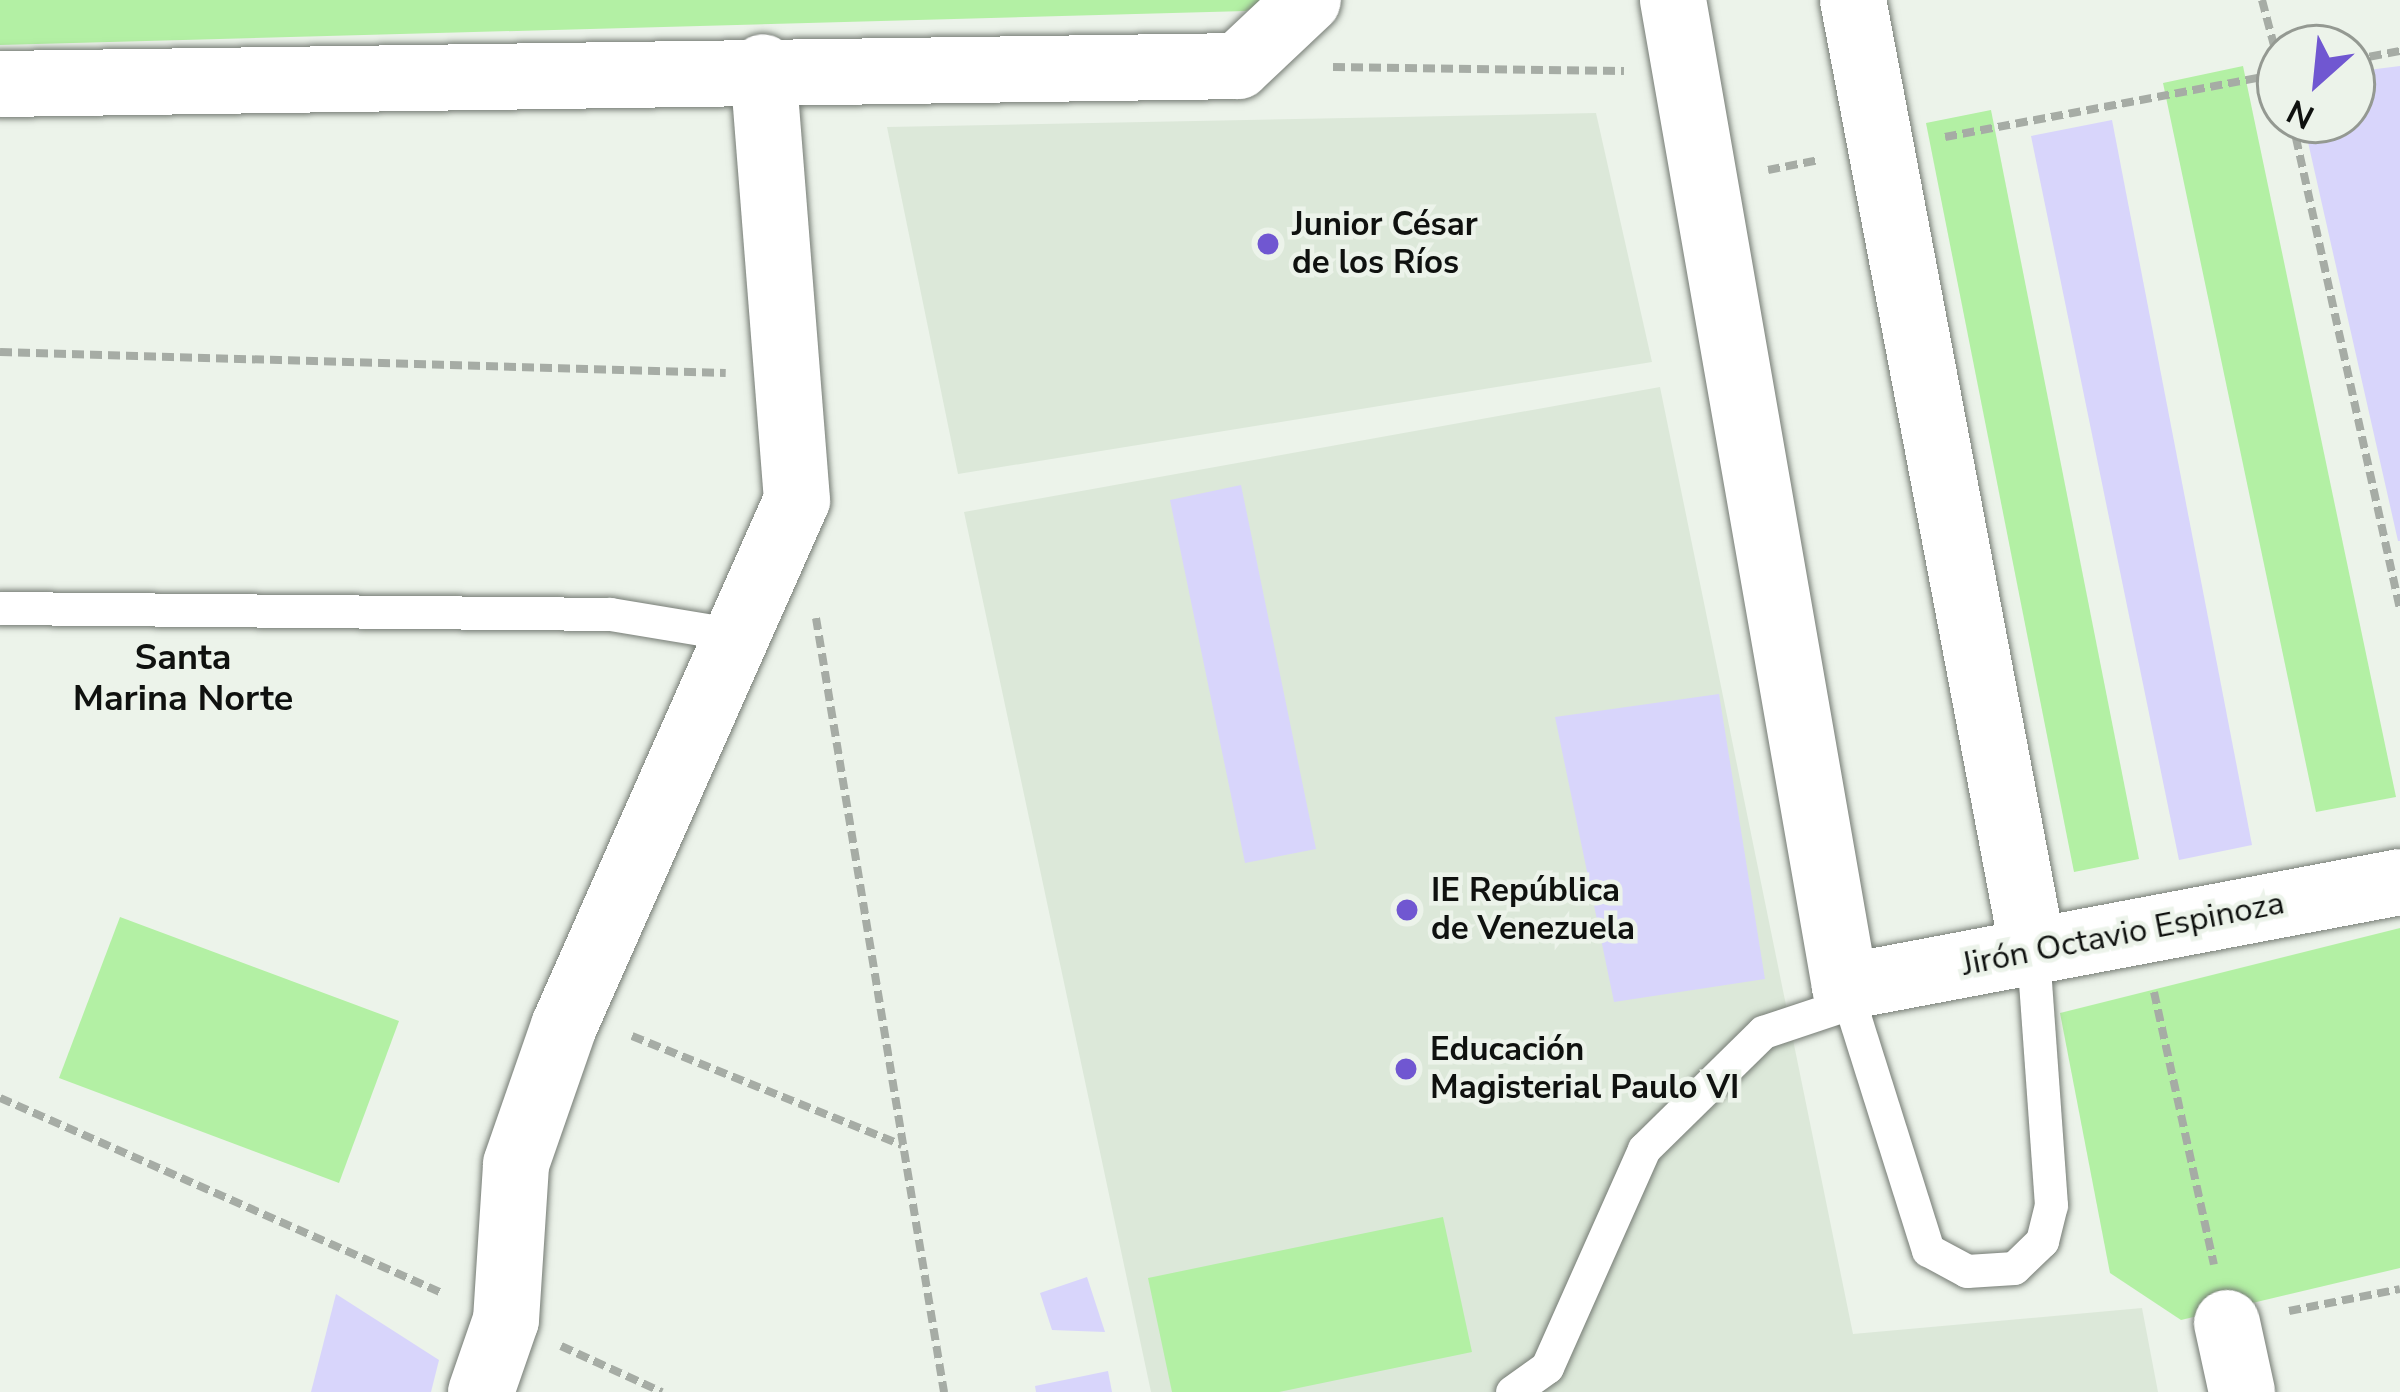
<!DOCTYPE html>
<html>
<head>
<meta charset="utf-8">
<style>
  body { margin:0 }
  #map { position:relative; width:2400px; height:1392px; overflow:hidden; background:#ecf3ea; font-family:"Nunito Sans",sans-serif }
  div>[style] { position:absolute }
  .built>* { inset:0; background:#dce8d9 }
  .green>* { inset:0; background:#b3f0a4 }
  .building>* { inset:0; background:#d8d5fb }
  .path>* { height:8px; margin-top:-4px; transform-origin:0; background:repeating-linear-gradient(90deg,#a6aca5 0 12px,transparent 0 18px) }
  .roads { filter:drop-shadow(0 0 3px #757b74) drop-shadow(0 0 3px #757b74) }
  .lane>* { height:33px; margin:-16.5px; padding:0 16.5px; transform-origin:16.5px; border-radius:16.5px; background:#fff }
  .street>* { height:66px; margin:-33px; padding:0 33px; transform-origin:33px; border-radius:33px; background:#fff }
  .dots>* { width:33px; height:33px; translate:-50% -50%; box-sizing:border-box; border:6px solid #ecf3ea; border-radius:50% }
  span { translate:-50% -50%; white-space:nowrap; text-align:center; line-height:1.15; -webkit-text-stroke:9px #ecf3ea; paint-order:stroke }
  .poi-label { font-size:33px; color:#0f110f; font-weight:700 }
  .left { translate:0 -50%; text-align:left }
  .street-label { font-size:33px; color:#0f110f }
  .neighbourhood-label { font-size:36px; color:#0f110f; font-weight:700 }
  .north { position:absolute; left:2256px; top:24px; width:120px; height:120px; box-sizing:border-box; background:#ecf3ea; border:3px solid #949992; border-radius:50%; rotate:207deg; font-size:33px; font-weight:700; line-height:48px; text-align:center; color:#0f110f }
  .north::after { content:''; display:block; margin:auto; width:42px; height:54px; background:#7057d1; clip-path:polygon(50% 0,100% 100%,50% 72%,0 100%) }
</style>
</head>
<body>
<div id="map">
  <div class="built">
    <i style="clip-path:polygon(1596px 113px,1652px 362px,958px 474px,887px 127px)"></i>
    <i style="clip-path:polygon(1660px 387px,1853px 1334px,2142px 1308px,2158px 1392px,1151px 1392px,964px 512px)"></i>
  </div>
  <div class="green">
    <i style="clip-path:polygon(0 0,1266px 0,1246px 11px,0 45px)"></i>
    <i style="clip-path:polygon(2243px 66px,2396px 797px,2316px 812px,2163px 83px)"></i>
    <i style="clip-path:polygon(1991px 110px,2139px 859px,2074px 872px,1926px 123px)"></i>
    <i style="clip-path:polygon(120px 917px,399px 1021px,339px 1183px,59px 1078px)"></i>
    <i style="clip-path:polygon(2400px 928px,2400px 1268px,2181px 1320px,2110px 1273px,2060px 1013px)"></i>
    <i style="clip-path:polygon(1443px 1217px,1472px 1352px,1279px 1392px,1172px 1392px,1148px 1278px)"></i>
  </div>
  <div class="building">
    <i style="clip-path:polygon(2400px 66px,2400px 541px,2398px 541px,2303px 120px,2352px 120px,2352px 72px)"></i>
    <i style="clip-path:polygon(2112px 120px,2252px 845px,2179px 860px,2031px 136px)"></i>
    <i style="clip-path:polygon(1241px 485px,1316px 849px,1245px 863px,1170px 500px)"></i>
    <i style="clip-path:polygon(1719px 694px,1765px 979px,1614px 1002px,1555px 717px)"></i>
    <i style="clip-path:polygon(1087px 1277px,1105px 1332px,1052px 1330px,1040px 1293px)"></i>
    <i style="clip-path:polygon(336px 1294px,439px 1360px,431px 1392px,311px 1392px)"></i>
    <i style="clip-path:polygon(1108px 1371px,1112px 1392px,1036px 1392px,1035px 1386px)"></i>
  </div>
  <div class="path">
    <i style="left:2262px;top:0;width:70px;rotate:75.2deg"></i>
    <i style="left:2352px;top:60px;width:49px;rotate:-10.6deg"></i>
    <i style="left:1333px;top:67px;width:291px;rotate:0.8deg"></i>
    <i style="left:2292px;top:120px;width:501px;rotate:77.55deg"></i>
    <i style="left:1945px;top:137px;width:341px;rotate:-10.7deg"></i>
    <i style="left:1768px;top:170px;width:52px;rotate:-11.1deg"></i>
    <i style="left:0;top:352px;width:726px;rotate:1.66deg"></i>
    <i style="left:816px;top:618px;width:785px;rotate:80.61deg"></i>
    <i style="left:2154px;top:992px;width:279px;rotate:77.6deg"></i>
    <i style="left:632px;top:1036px;width:291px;rotate:22deg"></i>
    <i style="left:0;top:1098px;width:484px;rotate:23.8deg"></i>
    <i style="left:2289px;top:1311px;width:113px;rotate:-11.2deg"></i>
    <i style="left:561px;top:1346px;width:111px;rotate:24.5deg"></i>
  </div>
  <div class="roads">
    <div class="lane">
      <i style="left:0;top:608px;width:610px;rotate:0.56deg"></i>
      <i style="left:610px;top:614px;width:129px;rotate:9.4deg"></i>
      <i style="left:1845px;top:987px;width:276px;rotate:72.5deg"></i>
      <i style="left:1928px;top:1250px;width:44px;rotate:28.3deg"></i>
      <i style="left:1967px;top:1271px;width:47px;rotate:-3.7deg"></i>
      <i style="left:2014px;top:1268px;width:39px;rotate:-44deg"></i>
      <i style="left:2042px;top:1241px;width:37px;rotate:-76deg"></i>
      <i style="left:2051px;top:1205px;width:255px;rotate:-94.1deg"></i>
      <i style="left:1512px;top:1392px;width:43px;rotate:-35.5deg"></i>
      <i style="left:1547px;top:1367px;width:239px;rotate:-66deg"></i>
      <i style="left:1644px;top:1149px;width:167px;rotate:-44.5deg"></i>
      <i style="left:1763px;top:1032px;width:92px;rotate:-18.4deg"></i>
    </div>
    <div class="street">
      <i style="left:1673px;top:0;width:1002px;rotate:80.11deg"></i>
      <i style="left:1845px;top:987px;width:565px;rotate:-10.71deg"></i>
      <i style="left:1853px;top:0;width:968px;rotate:79.28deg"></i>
      <i style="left:0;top:84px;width:1238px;rotate:-0.83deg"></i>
      <i style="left:1238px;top:66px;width:96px;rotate:-43.3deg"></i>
      <i style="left:2227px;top:1323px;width:71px;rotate:77.7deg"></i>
      <i style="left:481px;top:1392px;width:76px;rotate:-70.9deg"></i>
      <i style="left:506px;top:1320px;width:156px;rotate:-86.3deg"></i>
      <i style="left:516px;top:1164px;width:146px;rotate:-70.8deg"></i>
      <i style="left:564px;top:1026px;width:575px;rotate:-66.11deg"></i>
      <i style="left:797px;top:500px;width:434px;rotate:-94.5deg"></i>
    </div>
  </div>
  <div class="dots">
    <i style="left:1268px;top:244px;background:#7057d1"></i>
    <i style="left:1407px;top:910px;background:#7057d1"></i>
    <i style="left:1406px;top:1069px;background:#7057d1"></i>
  </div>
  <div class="poi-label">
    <span class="left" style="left:1292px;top:244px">Junior César<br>de los Ríos</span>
    <span class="left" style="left:1431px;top:910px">IE República<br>de Venezuela</span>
    <span class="left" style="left:1430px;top:1069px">Educación<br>Magisterial Paulo VI</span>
  </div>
  <div class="street-label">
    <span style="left:2123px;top:934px;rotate:-11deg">Jirón Octavio Espinoza</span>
  </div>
  <div class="neighbourhood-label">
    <span style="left:183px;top:678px">Santa<br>Marina Norte</span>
  </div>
  <div class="north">N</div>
</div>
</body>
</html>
